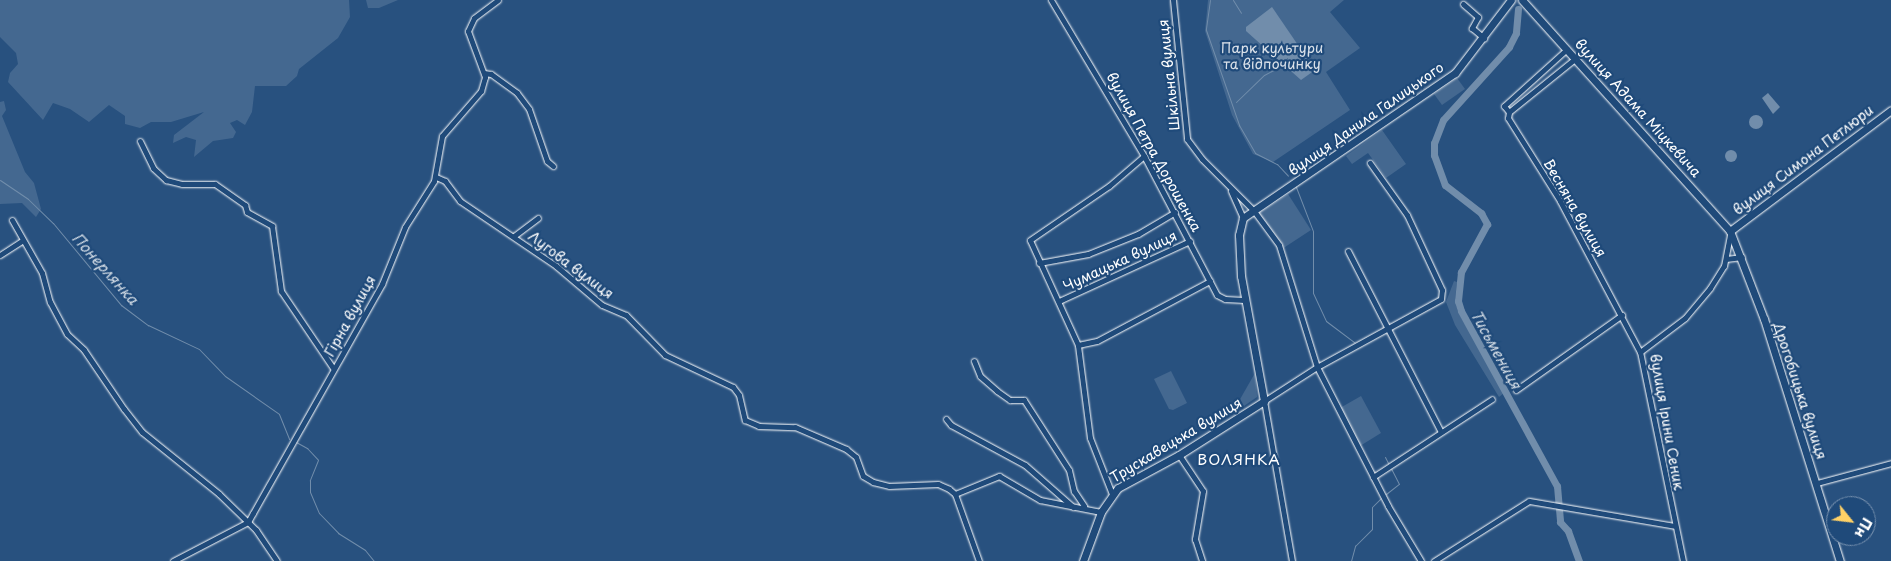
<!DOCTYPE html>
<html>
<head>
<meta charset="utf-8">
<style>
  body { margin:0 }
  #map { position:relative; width:1891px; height:561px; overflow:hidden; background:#28517f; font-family:"Playpen Sans",sans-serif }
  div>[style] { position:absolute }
  .green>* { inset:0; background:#446890 }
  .water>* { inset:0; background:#718dab }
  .round { border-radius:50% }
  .stream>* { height:1px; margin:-0.5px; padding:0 0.5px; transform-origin:0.5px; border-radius:0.5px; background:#718dab }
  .river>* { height:7px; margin:-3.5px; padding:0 3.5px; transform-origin:3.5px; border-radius:3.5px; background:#718dab }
  .roads { filter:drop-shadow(0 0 1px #fff) drop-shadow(0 0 1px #fff) }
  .minor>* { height:5px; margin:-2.5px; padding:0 2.5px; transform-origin:2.5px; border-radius:2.5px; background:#1f4a7a }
  .major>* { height:7px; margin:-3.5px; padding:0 3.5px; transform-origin:3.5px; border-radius:3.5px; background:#1f4a7a }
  span { translate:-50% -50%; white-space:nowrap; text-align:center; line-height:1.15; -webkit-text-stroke:4.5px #1f4a7a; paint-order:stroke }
  .park-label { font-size:14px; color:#dae1e9 }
  .street-label { font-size:14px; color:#fff }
  .water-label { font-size:15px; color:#d4dde6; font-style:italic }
  .neighbourhood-label { font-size:15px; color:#fff; letter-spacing:1px }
  .north { position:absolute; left:1826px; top:496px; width:50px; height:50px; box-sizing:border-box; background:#1f4a7a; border:1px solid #7992af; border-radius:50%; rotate:119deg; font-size:14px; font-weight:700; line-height:20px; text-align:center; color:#fff }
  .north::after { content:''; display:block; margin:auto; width:18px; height:22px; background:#ffd166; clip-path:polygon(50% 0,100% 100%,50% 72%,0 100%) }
</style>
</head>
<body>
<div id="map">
  <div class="green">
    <i style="clip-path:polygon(0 0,349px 0,350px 17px,338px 38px,299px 69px,297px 76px,286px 86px,255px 86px,252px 112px,245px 125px,237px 120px,230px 123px,236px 132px,233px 138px,213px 141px,194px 157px,196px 140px,186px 137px,173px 143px,174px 135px,204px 112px,171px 122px,151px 122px,140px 128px,125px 124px,125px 116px,109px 105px,89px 122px,70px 109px,53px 103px,43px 120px,8px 82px,10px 73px,18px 64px,16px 53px,0 37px)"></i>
    <i style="clip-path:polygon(366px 0,398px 0,379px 8px,368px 8px)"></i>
    <i style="clip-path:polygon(1208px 0,1344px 0,1330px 12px,1360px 48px,1326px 72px,1350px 110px,1273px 162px,1253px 154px,1232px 115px,1205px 31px)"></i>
    <i style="clip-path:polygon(1457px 78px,1465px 89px,1442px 105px,1434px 94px)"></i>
    <i style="clip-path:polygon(4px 101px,6px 110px,2px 116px,25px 172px,34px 183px,41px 209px,36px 217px,22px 203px,0 204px,0 102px)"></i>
    <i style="clip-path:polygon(1382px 130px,1406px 164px,1386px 178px,1368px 153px,1352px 164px,1346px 156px)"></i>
    <i style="clip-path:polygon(1288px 194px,1311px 230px,1282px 249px,1259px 213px)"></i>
    <i style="clip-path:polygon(1454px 281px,1457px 282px,1455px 300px,1458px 312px,1504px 393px,1499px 397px,1455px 325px,1446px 302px)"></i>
    <i style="clip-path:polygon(1171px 371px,1187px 403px,1173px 410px,1169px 409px,1154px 379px)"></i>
    <i style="clip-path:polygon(1255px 373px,1257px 397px,1231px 415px)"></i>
    <i style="clip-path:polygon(1361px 396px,1381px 433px,1360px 446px,1340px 408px)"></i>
  </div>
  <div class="water">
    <i style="clip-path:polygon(1272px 7px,1315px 70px,1301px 80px,1246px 31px,1246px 27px)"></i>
    <i style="clip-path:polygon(1768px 93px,1780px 107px,1773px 114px,1762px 98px)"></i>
    <i class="round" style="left:1749px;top:115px;width:14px;height:14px"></i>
    <i class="round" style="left:1725px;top:150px;width:12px;height:12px"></i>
  </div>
  <div class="stream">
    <i style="left:1210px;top:0;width:30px;rotate:98deg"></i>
    <i style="left:1206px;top:30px;width:101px;rotate:70.8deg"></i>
    <i style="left:1239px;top:125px;width:32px;rotate:60deg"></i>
    <i style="left:1255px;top:153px;width:25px;rotate:27deg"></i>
    <i style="left:1277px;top:164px;width:16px;rotate:47deg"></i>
    <i style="left:1233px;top:0;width:15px;rotate:58deg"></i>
    <i style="left:1236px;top:102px;width:39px;rotate:-44deg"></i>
    <i style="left:1264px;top:75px;width:21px;rotate:-28deg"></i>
    <i style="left:0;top:180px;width:34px;rotate:34deg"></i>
    <i style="left:28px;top:199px;width:35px;rotate:44deg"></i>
    <i style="left:53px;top:223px;width:107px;rotate:50.3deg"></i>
    <i style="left:121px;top:305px;width:34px;rotate:37deg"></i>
    <i style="left:148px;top:325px;width:56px;rotate:25.2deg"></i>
    <i style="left:199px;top:349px;width:37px;rotate:46deg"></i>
    <i style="left:225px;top:376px;width:66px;rotate:35.1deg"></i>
    <i style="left:279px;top:414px;width:27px;rotate:68deg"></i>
    <i style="left:1296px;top:187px;width:47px;rotate:68.9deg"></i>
    <i style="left:1313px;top:231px;width:62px;rotate:90deg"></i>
    <i style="left:1313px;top:293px;width:31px;rotate:65deg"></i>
    <i style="left:1326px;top:321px;width:36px;rotate:37deg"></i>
    <i style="left:296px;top:442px;width:13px;rotate:29deg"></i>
    <i style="left:307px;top:448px;width:16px;rotate:47deg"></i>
    <i style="left:318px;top:460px;width:22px;rotate:112deg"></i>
    <i style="left:310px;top:480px;width:12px;rotate:90deg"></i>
    <i style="left:310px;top:492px;width:23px;rotate:67deg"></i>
    <i style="left:319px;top:513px;width:28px;rotate:46deg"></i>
    <i style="left:338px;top:533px;width:32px;rotate:32deg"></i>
    <i style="left:365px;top:550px;width:14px;rotate:51deg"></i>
    <i style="left:1385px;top:457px;width:7px;rotate:63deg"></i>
    <i style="left:1386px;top:494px;width:16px;rotate:-38deg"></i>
    <i style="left:1399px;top:484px;width:18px;rotate:-117deg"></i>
    <i style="left:1351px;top:561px;width:16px;rotate:-75deg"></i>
    <i style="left:1355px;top:546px;width:24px;rotate:-45deg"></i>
    <i style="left:1372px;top:529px;width:22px;rotate:-90deg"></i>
    <i style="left:1372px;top:507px;width:13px;rotate:-45deg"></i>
  </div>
  <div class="river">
    <i style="left:1518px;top:9px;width:24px;rotate:95deg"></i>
    <i style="left:1516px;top:33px;width:16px;rotate:117deg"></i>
    <i style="left:1509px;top:47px;width:98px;rotate:132.1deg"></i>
    <i style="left:1443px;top:120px;width:25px;rotate:111deg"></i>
    <i style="left:1434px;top:143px;width:12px;rotate:90deg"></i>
    <i style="left:1434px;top:155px;width:32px;rotate:70deg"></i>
    <i style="left:1445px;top:185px;width:46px;rotate:37.9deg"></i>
    <i style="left:1481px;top:213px;width:13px;rotate:61deg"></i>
    <i style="left:1487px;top:224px;width:55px;rotate:118.4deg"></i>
    <i style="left:1461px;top:272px;width:29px;rotate:96deg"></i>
    <i style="left:1458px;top:301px;width:10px;rotate:73deg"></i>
    <i style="left:1461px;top:311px;width:200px;rotate:61.3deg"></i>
    <i style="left:1557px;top:486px;width:36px;rotate:85deg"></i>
    <i style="left:1560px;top:522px;width:12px;rotate:48deg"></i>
    <i style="left:1568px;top:531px;width:32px;rotate:70deg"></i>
  </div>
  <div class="roads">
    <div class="minor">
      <i style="left:1051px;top:0;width:182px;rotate:59.2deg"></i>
      <i style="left:1144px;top:156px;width:157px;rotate:62.3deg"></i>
      <i style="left:1217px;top:295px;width:9px;rotate:27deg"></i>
      <i style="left:1225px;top:299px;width:19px;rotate:3deg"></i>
      <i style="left:1173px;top:0;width:140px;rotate:84.2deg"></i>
      <i style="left:1187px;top:139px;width:25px;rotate:53deg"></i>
      <i style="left:1202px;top:159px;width:74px;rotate:45deg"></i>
      <i style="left:1254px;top:211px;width:42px;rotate:53.7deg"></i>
      <i style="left:1279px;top:245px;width:128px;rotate:72.7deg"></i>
      <i style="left:1317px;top:367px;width:156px;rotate:62.9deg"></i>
      <i style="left:1388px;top:506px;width:64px;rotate:59deg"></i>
      <i style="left:1463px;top:4px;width:20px;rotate:41deg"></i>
      <i style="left:1478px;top:17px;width:13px;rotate:119deg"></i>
      <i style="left:1472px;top:28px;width:16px;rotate:40deg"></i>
      <i style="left:1567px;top:49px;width:85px;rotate:137.9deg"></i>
      <i style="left:1504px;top:106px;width:8px;rotate:50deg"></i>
      <i style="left:1509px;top:112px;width:6px;rotate:99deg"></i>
      <i style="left:1508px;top:118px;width:98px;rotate:57.9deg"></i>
      <i style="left:1560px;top:201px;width:171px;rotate:62.1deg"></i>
      <i style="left:484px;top:73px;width:7px;rotate:8deg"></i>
      <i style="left:491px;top:74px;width:32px;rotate:36deg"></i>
      <i style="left:517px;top:93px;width:20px;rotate:53deg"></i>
      <i style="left:529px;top:109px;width:55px;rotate:70.9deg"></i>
      <i style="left:547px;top:161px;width:8px;rotate:40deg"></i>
      <i style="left:1509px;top:112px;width:86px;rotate:-38.9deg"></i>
      <i style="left:140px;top:141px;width:30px;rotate:64deg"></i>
      <i style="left:153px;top:168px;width:18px;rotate:43deg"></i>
      <i style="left:166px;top:180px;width:16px;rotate:14deg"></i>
      <i style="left:182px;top:184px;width:33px"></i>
      <i style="left:215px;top:184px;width:37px;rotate:35deg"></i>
      <i style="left:245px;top:205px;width:7px;rotate:74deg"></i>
      <i style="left:247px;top:212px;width:29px;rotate:29deg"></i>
      <i style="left:272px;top:226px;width:66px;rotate:82.1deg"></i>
      <i style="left:281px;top:291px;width:93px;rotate:56deg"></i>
      <i style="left:436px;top:177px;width:10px;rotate:24deg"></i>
      <i style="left:445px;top:181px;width:25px;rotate:53deg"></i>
      <i style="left:460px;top:201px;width:116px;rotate:34.1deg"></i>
      <i style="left:556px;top:266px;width:60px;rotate:40.3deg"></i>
      <i style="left:602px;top:305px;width:26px;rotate:23deg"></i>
      <i style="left:626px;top:315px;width:56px;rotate:45.7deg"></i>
      <i style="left:665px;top:355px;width:75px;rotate:25.2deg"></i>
      <i style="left:733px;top:387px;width:10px;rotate:53deg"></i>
      <i style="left:739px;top:395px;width:26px;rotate:77deg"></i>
      <i style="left:745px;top:420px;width:15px;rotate:23deg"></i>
      <i style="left:759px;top:426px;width:36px;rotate:2deg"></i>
      <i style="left:795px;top:427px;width:56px;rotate:23.3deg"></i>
      <i style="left:846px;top:449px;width:13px;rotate:39deg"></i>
      <i style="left:856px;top:457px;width:20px;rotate:70deg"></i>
      <i style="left:863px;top:476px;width:12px;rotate:31deg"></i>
      <i style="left:873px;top:482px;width:16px;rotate:14deg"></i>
      <i style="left:889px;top:486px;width:49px;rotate:-2.3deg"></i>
      <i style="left:938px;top:484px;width:12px;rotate:24deg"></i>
      <i style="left:949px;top:489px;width:8px;rotate:40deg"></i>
      <i style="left:955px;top:494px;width:71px;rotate:70.3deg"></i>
      <i style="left:1231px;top:191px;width:30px;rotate:66deg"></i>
      <i style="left:12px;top:220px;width:61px;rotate:60.5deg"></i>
      <i style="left:42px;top:273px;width:30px;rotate:75deg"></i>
      <i style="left:50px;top:302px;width:36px;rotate:62deg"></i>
      <i style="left:67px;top:334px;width:23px;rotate:43deg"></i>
      <i style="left:84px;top:350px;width:71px;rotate:55.9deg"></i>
      <i style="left:124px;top:409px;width:29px;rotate:52deg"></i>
      <i style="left:142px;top:432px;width:99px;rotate:38.8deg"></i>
      <i style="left:219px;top:494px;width:52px;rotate:44.2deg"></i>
      <i style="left:256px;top:530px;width:37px;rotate:56deg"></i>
      <i style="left:514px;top:236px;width:30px;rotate:-37deg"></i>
      <i style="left:1348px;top:251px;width:203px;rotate:62.8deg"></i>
      <i style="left:0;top:255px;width:27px;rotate:-33deg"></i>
      <i style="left:1726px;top:259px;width:16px;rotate:-7deg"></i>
      <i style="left:1039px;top:263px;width:50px;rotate:-10.4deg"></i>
      <i style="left:1088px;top:254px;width:54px;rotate:-21.8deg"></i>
      <i style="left:1138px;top:234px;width:43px;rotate:-30.7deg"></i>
      <i style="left:1059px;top:301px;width:144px;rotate:-24.6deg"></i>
      <i style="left:1078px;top:345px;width:19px;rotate:-12deg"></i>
      <i style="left:1097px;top:341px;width:128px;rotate:-28deg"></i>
      <i style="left:974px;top:361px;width:16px;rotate:68deg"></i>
      <i style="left:980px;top:376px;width:23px;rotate:41deg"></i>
      <i style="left:997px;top:391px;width:16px;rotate:35deg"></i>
      <i style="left:1010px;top:400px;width:14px"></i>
      <i style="left:1024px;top:400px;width:83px;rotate:57.3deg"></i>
      <i style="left:1069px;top:470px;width:22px;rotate:77deg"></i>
      <i style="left:1074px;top:491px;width:18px;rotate:56deg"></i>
      <i style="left:1516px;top:390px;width:130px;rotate:-35.3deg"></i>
      <i style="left:946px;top:419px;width:8px;rotate:50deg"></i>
      <i style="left:951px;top:425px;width:84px;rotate:28.4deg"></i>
      <i style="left:1025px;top:465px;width:64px;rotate:41.2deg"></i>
      <i style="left:1179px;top:455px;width:43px;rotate:56.3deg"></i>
      <i style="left:1203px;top:491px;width:49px;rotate:99.5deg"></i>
      <i style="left:1195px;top:539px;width:23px;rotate:72deg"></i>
      <i style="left:1373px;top:477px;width:142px;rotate:-33.2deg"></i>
      <i style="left:1817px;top:483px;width:77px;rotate:-15.1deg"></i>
      <i style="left:955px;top:494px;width:48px;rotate:-22.2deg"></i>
      <i style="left:999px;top:476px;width:48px;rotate:30.3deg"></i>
      <i style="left:1040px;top:500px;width:62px;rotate:11.1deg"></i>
      <i style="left:1112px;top:494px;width:60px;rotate:-111.4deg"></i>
      <i style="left:1090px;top:438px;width:94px;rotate:-97.4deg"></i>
      <i style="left:1078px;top:345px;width:115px;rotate:-114.6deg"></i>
      <i style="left:1030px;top:240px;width:96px;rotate:-34.4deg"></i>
      <i style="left:1109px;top:186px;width:46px;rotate:-40.6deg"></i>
      <i style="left:173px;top:561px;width:85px;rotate:-27.5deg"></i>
      <i style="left:248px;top:522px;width:10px;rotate:-61deg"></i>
      <i style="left:253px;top:513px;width:263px;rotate:-60.6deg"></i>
      <i style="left:382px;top:284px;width:61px;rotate:-68deg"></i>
      <i style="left:405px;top:227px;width:54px;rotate:-57.8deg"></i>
      <i style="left:434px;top:181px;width:46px;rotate:-79.9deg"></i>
      <i style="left:442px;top:136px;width:60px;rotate:-49.1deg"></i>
      <i style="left:481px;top:91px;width:15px;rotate:-74deg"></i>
      <i style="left:485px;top:77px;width:49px;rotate:-110.3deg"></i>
      <i style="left:468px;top:31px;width:14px;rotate:-65deg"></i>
      <i style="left:474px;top:18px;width:30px;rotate:-37deg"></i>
      <i style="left:1292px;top:561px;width:162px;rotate:-99.9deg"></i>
      <i style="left:1264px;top:401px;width:63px;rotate:-32.7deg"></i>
      <i style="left:1317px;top:367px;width:141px;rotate:-28.7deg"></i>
      <i style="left:1441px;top:299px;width:9px;rotate:-84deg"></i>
      <i style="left:1442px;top:290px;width:83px;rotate:-115deg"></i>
      <i style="left:1407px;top:215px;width:64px;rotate:-125.4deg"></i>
      <i style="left:1434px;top:561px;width:112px;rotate:-32.3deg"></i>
      <i style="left:1529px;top:501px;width:148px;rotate:9.7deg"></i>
      <i style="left:1683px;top:561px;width:213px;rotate:-101.6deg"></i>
      <i style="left:1640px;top:352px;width:56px;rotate:-37.1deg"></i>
      <i style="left:1685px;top:318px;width:39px;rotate:-50deg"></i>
      <i style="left:1710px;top:288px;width:26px;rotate:-58deg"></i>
      <i style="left:1724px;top:266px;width:32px;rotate:-79deg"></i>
    </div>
    <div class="major">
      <i style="left:1522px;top:0;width:311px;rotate:48deg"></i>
      <i style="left:1730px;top:231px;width:94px;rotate:68.9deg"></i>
      <i style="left:1764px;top:319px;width:254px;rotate:72.6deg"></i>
      <i style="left:1730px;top:231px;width:201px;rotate:-36.9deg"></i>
      <i style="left:1083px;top:561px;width:52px;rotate:-69.8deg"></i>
      <i style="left:1101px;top:512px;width:29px;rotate:-55deg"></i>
      <i style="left:1118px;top:488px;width:69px;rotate:-28.4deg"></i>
      <i style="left:1179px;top:455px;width:101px;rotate:-32.4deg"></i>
      <i style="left:1264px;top:401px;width:127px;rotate:-100.4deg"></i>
      <i style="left:1241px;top:276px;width:41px;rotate:-92.8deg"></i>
      <i style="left:1239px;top:235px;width:17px;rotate:-77deg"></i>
      <i style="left:1243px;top:218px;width:257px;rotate:-34.4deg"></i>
      <i style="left:1455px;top:73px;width:92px;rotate:-52.5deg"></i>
    </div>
  </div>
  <div class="park-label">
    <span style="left:1272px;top:56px">Парк культури<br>та відпочинку</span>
  </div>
  <div class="street-label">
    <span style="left:1169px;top:75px;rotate:-96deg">Шкільна вулиця</span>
    <span style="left:1638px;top:108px;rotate:48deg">вулиця Адама Міцкевича</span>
    <span style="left:1366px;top:119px;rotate:-35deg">вулиця Данила Галицького</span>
    <span style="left:1154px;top:152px;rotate:61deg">вулиця Петра Дорошенка</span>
    <span style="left:1803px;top:160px;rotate:-37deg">вулиця Симона Петлюри</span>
    <span style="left:1575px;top:208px;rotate:60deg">Весняна вулиця</span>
    <span style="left:1120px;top:261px;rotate:-25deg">Чумацька вулиця</span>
    <span style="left:571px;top:265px;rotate:37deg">Лугова вулиця</span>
    <span style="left:350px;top:316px;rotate:-61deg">Гірна вулиця</span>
    <span style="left:1800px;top:391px;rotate:72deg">Дрогобицька вулиця</span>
    <span style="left:1667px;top:422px;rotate:80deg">вулиця Ірини Сеник</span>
    <span style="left:1176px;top:440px;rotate:-31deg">Трускавецька вулиця</span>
  </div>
  <div class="water-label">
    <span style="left:106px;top:268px;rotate:48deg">Понерлянка</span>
    <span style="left:1497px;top:349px;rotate:61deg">Тисьмениця</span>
  </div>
  <div class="neighbourhood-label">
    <span style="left:1239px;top:459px">ВОЛЯНКА</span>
  </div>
  <div class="north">Пн</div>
</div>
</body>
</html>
